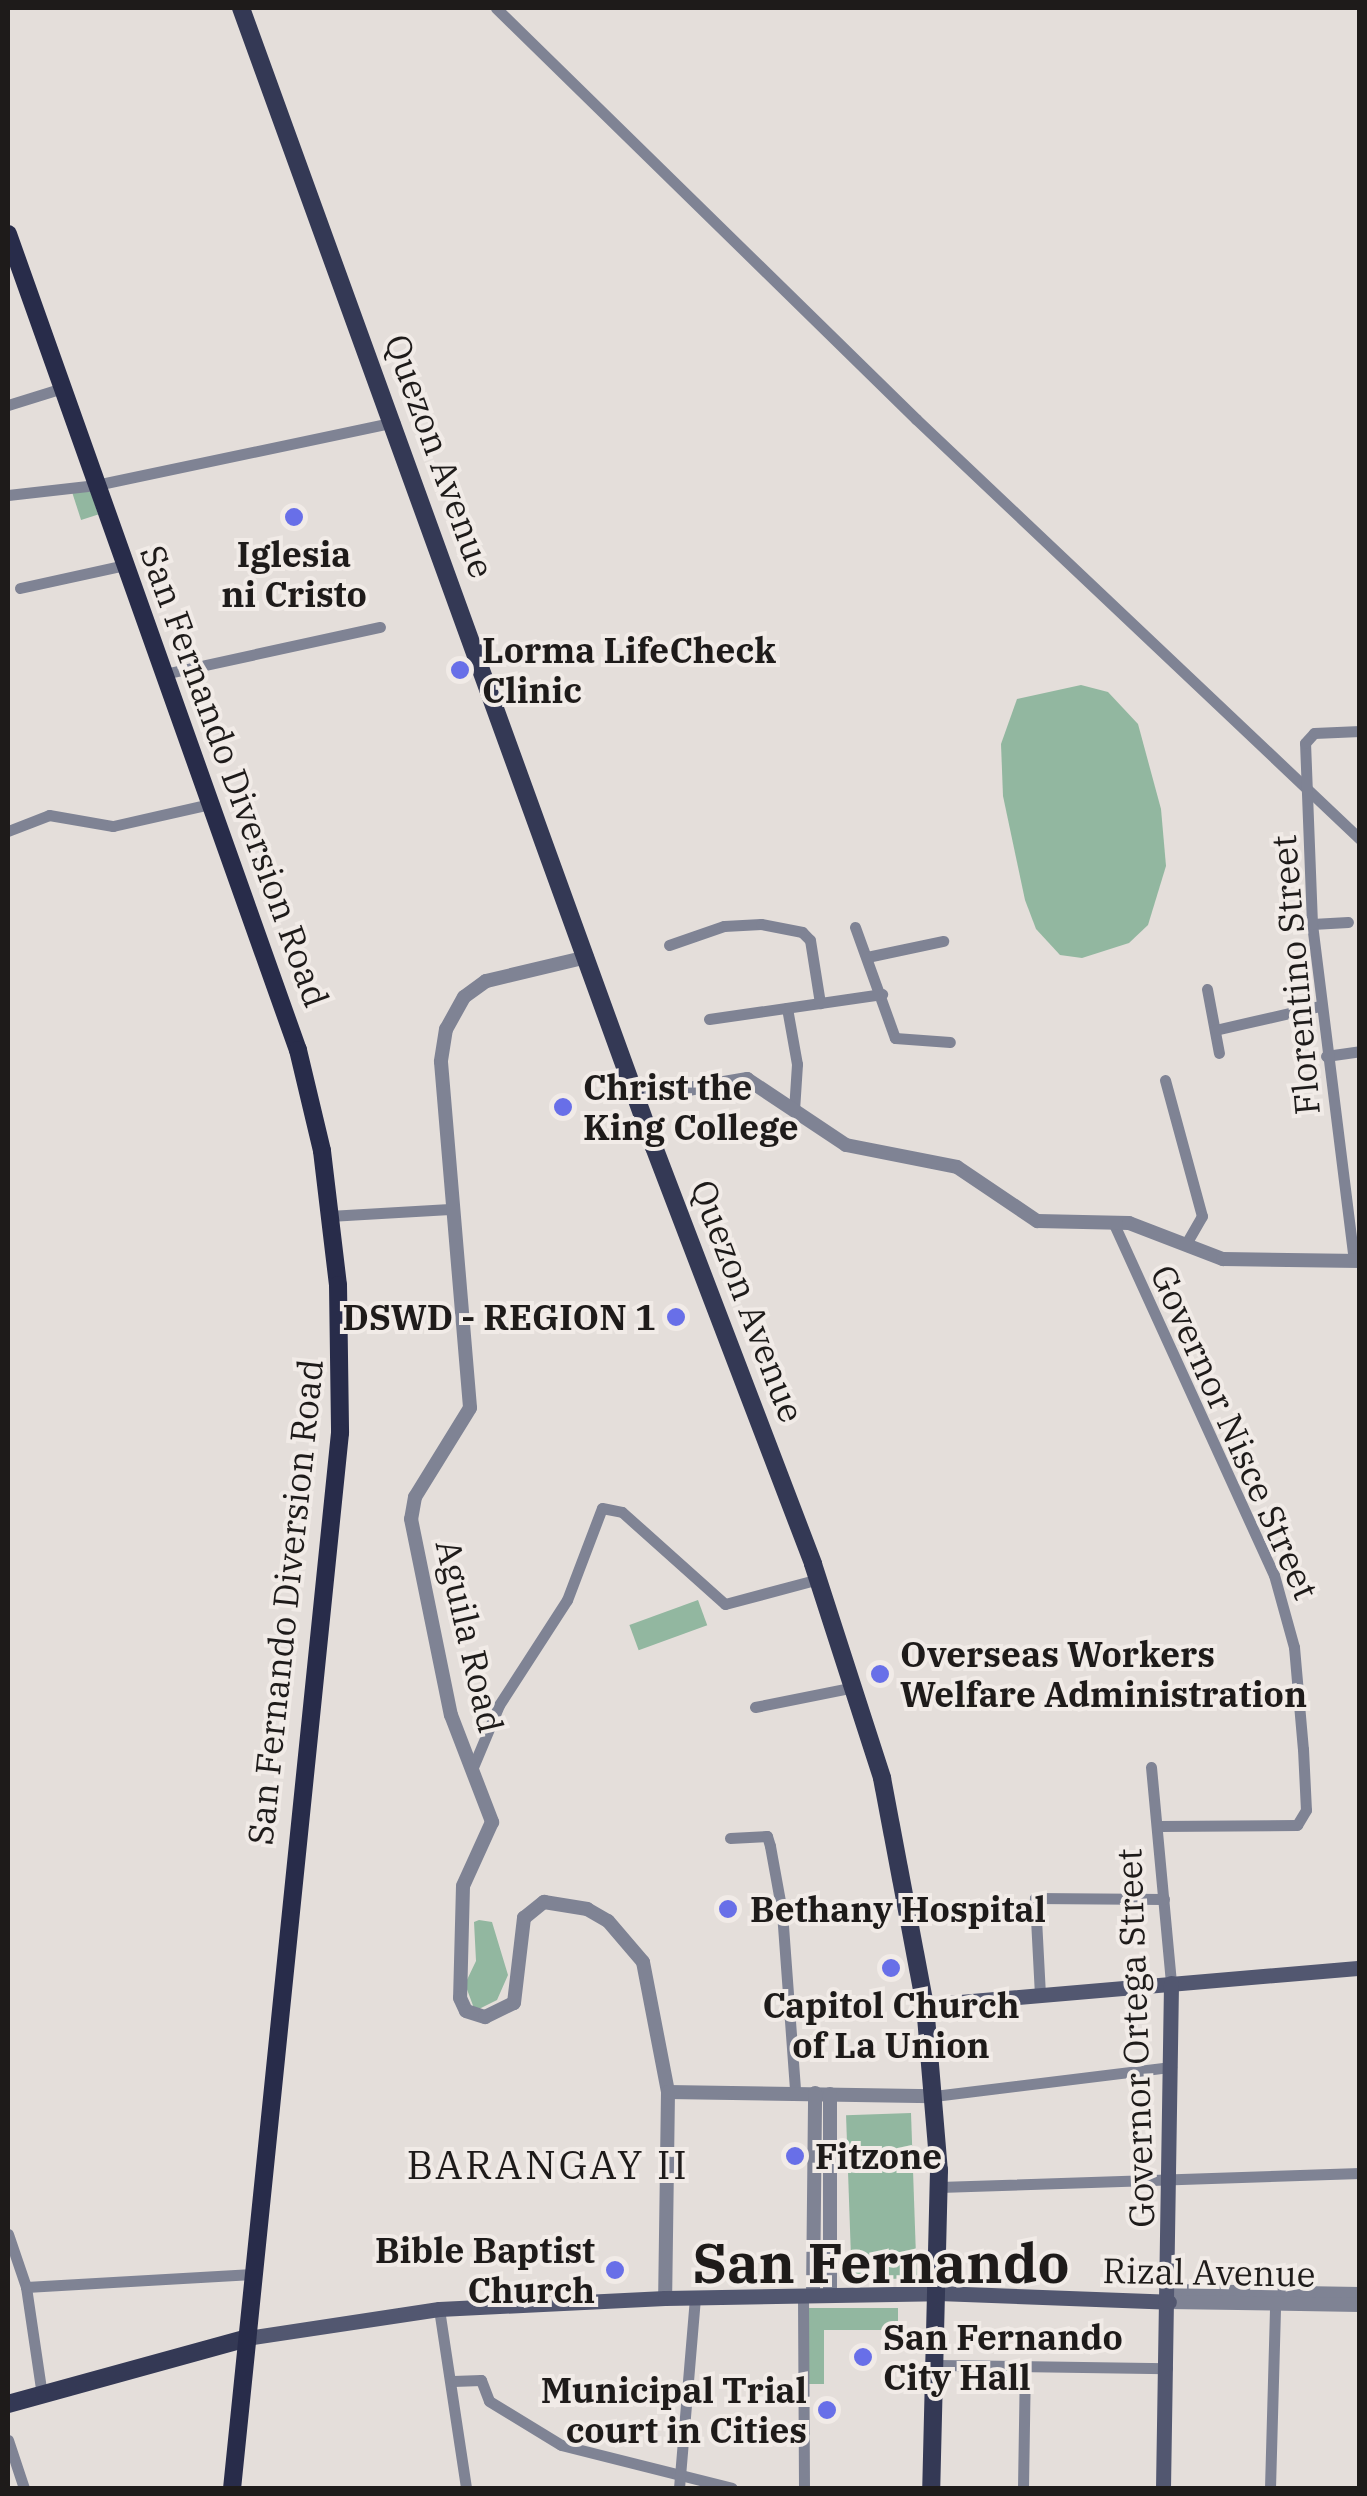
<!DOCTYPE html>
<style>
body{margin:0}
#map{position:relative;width:1367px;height:2496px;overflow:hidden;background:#e4deda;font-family:"IBM Plex Serif",serif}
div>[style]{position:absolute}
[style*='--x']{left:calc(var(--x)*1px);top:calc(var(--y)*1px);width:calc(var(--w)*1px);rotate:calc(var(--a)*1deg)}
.green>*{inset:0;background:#92b7a0;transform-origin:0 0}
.minor>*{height:11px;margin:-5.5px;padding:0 5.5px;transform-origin:5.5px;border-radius:5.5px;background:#7f8394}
.tertiary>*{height:14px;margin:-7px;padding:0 7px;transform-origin:7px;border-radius:7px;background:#7f8394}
.secondary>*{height:15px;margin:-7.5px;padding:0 7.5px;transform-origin:7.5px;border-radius:7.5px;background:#525770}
.primary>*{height:18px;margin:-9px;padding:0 9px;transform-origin:9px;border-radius:9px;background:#343955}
.trunk>*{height:18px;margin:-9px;padding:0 9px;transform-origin:9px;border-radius:9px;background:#282c4a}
.dots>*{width:28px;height:28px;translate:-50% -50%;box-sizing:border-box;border:5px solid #f1ebe7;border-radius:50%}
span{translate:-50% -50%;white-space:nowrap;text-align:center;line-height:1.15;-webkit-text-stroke:8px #f1ebe7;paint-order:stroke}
.street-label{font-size:35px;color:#1e1b1a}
.poi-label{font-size:35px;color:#1e1b1a;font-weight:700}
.left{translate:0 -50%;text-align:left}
.right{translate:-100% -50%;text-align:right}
.quarter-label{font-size:40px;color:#1e1b1a;letter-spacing:2.5px}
.town-label{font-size:55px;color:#1e1b1a;font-weight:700}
.frame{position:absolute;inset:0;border:10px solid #1e1b1a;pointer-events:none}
</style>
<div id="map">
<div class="green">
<div style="left:88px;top:483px;width:33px;height:18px;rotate:72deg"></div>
<div style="clip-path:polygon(1081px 685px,1108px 692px,1138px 724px,1161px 809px,1166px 866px,1148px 925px,1129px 943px,1082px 958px,1060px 955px,1036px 929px,1025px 900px,1003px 796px,1001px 744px,1017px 699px)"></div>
<div style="left:698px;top:1600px;width:27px;height:73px;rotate:70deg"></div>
<div style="clip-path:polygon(479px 1920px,492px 1922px,508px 1975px,497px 2000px,475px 2011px,465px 1984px,476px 1961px,474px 1922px)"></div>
<div style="left:911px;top:2113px;width:165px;height:65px;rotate:88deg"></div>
<div style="clip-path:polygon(808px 2308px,898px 2308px,898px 2330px,824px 2330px,824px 2384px,808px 2384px)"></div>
</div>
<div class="minor">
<div style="--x:496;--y:8;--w:588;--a:44.38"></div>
<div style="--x:916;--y:419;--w:611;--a:43.41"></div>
<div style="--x:8;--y:405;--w:58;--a:-17.2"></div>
<div style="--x:8;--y:495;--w:89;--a:-6.5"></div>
<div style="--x:96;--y:485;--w:305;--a:-11.9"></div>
<div style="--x:20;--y:588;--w:107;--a:-12.4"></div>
<div style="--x:164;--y:674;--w:221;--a:-12.3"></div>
<div style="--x:8;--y:831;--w:44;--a:-21.3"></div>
<div style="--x:49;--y:815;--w:65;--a:9.8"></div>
<div style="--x:113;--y:826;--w:99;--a:-12.8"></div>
<div style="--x:1312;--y:924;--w:36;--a:-3"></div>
<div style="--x:855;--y:927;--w:118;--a:70.2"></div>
<div style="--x:895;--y:1038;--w:55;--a:4.2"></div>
<div style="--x:669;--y:945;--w:58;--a:-19.1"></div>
<div style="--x:724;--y:926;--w:37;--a:-3"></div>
<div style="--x:761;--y:924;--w:42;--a:11"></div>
<div style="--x:802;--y:932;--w:11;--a:45"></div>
<div style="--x:810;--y:940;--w:64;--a:81"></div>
<div style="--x:867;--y:957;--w:78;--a:-11.9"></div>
<div style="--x:1207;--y:989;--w:65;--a:79.4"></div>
<div style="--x:787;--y:1008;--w:57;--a:79.9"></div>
<div style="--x:797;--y:1064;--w:46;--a:93.7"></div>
<div style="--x:709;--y:1019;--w:175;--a:-8.2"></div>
<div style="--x:1215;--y:1030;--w:108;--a:-12.9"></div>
<div style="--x:1326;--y:1056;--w:34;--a:-8"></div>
<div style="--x:1165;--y:1080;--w:141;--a:74.8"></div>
<div style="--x:1202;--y:1216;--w:32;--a:120"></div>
<div style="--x:329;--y:1216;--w:121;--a:-3.3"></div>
<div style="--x:1113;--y:1222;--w:388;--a:65.5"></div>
<div style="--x:1274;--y:1575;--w:75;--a:74.5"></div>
<div style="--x:1294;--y:1647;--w:102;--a:85"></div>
<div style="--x:1303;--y:1749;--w:61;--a:87.2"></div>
<div style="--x:1306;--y:1810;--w:17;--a:121"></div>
<div style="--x:1297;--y:1825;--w:138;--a:179.6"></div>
<div style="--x:1354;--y:1261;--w:340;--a:-97.1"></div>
<div style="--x:1312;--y:924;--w:181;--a:-92.2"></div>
<div style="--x:1305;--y:743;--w:13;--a:-48"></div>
<div style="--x:1314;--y:733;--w:46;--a:-2.5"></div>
<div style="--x:755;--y:1707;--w:101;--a:-11.4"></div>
<div style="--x:473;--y:1767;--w:67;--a:-67.2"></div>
<div style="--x:499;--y:1705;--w:125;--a:-57.1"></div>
<div style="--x:567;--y:1600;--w:98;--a:-69.2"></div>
<div style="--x:602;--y:1508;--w:20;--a:11"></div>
<div style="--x:622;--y:1512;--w:138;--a:41.8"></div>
<div style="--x:725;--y:1604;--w:97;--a:-14.9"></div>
<div style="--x:1151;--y:1767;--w:217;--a:84.7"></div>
<div style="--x:730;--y:1838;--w:37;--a:-3"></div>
<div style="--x:767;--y:1836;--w:10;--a:73"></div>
<div style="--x:770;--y:1846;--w:67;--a:79.7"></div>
<div style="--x:782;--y:1912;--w:179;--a:85.8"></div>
<div style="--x:1040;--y:1995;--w:97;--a:-93"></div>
<div style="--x:1035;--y:1898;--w:129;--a:0.4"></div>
<div style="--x:934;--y:2096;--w:239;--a:-7"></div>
<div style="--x:939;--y:2187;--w:421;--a:-1.9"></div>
<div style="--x:8;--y:2234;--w:56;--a:71.2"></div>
<div style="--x:26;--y:2287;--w:110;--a:81.6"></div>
<div style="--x:26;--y:2287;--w:227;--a:-3.3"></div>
<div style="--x:803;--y:2296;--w:192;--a:89.7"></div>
<div style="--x:439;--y:2309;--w:181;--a:81.4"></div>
<div style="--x:938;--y:2365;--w:229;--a:0.8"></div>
<div style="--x:453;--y:2381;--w:28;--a:-2"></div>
<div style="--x:481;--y:2380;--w:22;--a:69"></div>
<div style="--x:489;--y:2401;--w:84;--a:31.4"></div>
<div style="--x:561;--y:2445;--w:176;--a:14.1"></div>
<div style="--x:8;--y:2440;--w:51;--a:71.6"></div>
<div style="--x:679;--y:2488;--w:191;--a:-85.2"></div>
<div style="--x:1023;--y:2488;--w:123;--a:-89.1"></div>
<div style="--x:1270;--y:2488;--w:184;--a:-88.4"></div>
</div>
<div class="tertiary">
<div style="--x:587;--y:957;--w:104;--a:166.6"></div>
<div style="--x:486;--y:981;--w:27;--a:144"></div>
<div style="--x:464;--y:997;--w:37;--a:119"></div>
<div style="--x:446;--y:1029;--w:33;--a:99"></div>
<div style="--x:441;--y:1062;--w:347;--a:85.2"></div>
<div style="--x:470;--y:1408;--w:105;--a:121.7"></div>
<div style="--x:415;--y:1497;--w:22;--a:100"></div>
<div style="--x:411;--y:1519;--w:200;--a:78.5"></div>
<div style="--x:451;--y:1715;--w:115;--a:69"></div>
<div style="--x:492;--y:1822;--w:70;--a:114.4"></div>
<div style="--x:463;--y:1886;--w:112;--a:91.5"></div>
<div style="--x:460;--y:1998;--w:14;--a:65"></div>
<div style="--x:466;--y:2011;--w:20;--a:18"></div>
<div style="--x:485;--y:2017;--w:32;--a:-26"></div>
<div style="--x:514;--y:2003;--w:86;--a:-83.3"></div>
<div style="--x:524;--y:1918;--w:26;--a:-39"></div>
<div style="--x:544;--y:1902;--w:44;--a:9.2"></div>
<div style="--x:587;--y:1909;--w:24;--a:30"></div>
<div style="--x:608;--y:1921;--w:54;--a:49.5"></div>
<div style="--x:643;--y:1962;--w:132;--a:79.1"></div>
<div style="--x:668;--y:2092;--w:206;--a:90.8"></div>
<div style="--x:636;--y:1098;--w:113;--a:-9.7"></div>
<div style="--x:747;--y:1079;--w:119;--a:33.7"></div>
<div style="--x:846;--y:1145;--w:113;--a:11.2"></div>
<div style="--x:957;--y:1167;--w:97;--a:34"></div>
<div style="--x:1037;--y:1221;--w:92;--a:1.2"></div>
<div style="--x:1129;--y:1223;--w:101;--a:21"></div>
<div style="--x:1223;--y:1259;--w:137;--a:0.8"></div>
<div style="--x:668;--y:2092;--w:266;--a:0.9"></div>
<div style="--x:1170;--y:2291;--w:190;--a:0.9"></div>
<div style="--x:813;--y:2295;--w:202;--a:-89.4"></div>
<div style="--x:830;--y:2295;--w:201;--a:-90"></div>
<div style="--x:1169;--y:2302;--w:191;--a:0.9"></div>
</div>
<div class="secondary">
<div style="--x:925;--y:2005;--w:437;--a:-4.9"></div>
<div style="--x:247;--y:2338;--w:194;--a:-8.6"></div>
<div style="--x:439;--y:2309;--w:226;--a:-2.8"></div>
<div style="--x:665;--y:2298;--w:273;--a:-1"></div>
<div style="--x:938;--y:2293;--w:231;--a:2.2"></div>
<div style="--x:1163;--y:2488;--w:505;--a:-89.09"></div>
</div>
<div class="primary">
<div style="--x:241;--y:8;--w:1212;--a:70.07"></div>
<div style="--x:654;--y:1147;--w:446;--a:69.1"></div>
<div style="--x:813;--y:1564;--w:225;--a:72.1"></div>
<div style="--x:882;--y:1778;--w:231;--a:79.3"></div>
<div style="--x:925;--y:2005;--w:166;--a:85.2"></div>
<div style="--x:939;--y:2170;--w:318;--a:91.4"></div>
<div style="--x:8;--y:2404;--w:248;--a:-15.4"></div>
</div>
<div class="trunk">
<div style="--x:8;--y:234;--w:866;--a:70.44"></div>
<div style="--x:298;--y:1050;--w:104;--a:76.6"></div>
<div style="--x:322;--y:1151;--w:135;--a:83.2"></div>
<div style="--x:338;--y:1285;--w:148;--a:89.2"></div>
<div style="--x:340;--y:1433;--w:1061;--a:95.84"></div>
</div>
<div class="dots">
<div style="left:294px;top:517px;background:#686fe8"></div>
<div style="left:460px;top:670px;background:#686fe8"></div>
<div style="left:563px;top:1107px;background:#686fe8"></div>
<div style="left:676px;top:1317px;background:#686fe8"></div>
<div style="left:880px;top:1674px;background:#686fe8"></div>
<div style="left:728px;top:1909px;background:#686fe8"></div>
<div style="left:891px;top:1968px;background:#686fe8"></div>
<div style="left:795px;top:2156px;background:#686fe8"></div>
<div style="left:615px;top:2270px;background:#686fe8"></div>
<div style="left:863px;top:2357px;background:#686fe8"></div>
<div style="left:827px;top:2410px;background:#686fe8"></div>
</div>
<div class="street-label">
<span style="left:440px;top:456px;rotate:70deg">Quezon Avenue</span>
<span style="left:235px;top:776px;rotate:70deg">San Fernando Diversion Road</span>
<span style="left:1295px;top:975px;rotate:-95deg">Florentino Street</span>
<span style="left:748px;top:1301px;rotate:69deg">Quezon Avenue</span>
<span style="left:1235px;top:1432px;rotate:66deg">Governor Nisce Street</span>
<span style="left:285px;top:1602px;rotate:-84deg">San Fernando Diversion Road</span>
<span style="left:470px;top:1636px;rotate:77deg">Aguila Road</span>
<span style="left:1135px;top:2038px;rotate:-92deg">Governor Ortega Street</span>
<span style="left:1209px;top:2272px;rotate:1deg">Rizal Avenue</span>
</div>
<div class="poi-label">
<span style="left:294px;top:574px">Iglesia<br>ni Cristo</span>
<span class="left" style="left:482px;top:670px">Lorma LifeCheck<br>Clinic</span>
<span class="left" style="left:583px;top:1107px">Christ the<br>King College</span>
<span class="right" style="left:656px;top:1317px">DSWD - REGION 1</span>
<span class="left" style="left:900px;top:1674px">Overseas Workers<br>Welfare Administration</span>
<span class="left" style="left:750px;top:1909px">Bethany Hospital</span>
<span style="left:891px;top:2025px">Capitol Church<br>of La Union</span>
<span class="left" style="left:815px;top:2156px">Fitzone</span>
<span class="right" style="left:595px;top:2270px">Bible Baptist<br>Church</span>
<span class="left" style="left:883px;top:2357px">San Fernando<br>City Hall</span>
<span class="right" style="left:807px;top:2410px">Municipal Trial<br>court in Cities</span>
</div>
<div class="quarter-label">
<span style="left:548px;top:2164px">BARANGAY II</span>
</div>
<div class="town-label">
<span style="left:881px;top:2263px">San Fernando</span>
</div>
<div class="frame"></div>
</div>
